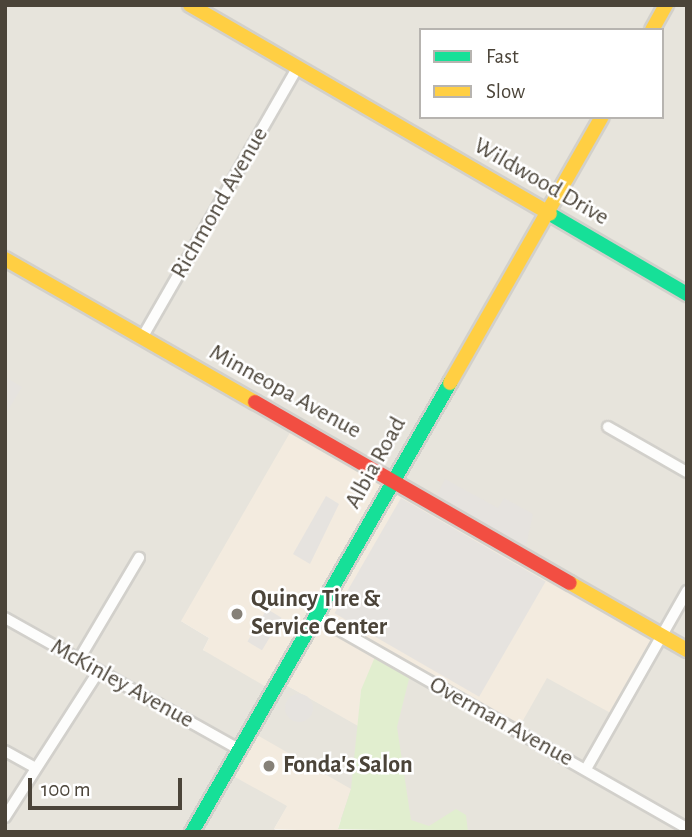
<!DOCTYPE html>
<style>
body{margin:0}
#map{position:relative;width:692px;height:837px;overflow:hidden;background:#f4f2ee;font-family:"Alegreya Sans",sans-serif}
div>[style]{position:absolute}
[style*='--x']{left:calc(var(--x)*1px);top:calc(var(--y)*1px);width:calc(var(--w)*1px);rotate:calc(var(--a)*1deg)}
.residential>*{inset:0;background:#e7e4dc}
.commercial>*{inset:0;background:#f3ebdf}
.green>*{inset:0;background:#e1eecf}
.parking>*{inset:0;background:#e6e3df;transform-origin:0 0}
.round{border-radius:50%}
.roads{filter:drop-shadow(2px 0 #d2d0cb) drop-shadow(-2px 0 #d2d0cb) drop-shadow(0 2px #d2d0cb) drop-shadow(0 -2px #d2d0cb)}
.street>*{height:10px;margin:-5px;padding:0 5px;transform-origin:5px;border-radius:5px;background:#fdfdfc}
.fast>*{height:14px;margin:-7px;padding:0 7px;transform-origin:7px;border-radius:7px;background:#16e098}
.slow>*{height:14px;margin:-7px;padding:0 7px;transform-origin:7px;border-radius:7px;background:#ffcf43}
.jam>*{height:14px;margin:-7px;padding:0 7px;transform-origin:7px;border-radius:7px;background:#f24e42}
.dots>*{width:19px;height:19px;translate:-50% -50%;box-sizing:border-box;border:4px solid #fff;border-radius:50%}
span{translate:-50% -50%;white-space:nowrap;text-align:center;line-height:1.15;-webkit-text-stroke:5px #fff;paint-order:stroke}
.street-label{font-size:24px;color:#4b4439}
.poi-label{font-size:24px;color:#4b4439;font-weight:700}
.left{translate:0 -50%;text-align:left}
.frame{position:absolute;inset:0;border:7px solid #4b4439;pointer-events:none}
.legend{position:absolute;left:419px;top:28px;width:245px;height:91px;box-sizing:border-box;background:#fff;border:2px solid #b7b4b0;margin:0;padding:9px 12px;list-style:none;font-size:21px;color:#4b4439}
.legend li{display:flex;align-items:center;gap:14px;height:35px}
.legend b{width:35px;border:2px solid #b7b4b0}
.scale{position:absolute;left:28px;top:778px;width:154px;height:32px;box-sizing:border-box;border:4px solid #4b4439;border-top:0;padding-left:9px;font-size:21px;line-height:24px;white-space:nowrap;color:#4b4439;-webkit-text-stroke:5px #fff;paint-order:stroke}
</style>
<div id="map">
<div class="residential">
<div style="clip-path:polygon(evenodd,5px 5px,687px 5px,687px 832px,393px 832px,287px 807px,274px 829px,278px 832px,5px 832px,5px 5px,421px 30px,662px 30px,662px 117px,421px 117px,421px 30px,5px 5px,181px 621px,660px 635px,547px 678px,377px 652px,358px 725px,279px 681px,203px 650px,209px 638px,181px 621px)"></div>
</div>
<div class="commercial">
<div style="clip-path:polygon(295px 424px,661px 635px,616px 716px,547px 678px,517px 731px,417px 672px,361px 690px,358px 726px,279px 681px,273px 691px,203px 650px,209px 638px,181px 621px)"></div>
<div style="clip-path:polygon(250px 731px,351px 789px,338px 828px,343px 832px,274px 829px,287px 806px,226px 772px)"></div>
</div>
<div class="green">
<div style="clip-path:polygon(377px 652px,411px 671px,397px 727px,411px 820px,429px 826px,456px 809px,466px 815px,468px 832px,338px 829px,351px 789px,361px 690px)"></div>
</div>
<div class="parking">
<div style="clip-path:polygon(5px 377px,22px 387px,5px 415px)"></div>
<div style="clip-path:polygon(445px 479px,498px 508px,504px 498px,533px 514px,524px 555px,433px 503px)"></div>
<div style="clip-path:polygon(326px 496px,339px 504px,310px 564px,293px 554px)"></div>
<div style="left:401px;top:498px;width:167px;height:133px;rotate:30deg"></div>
<div style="left:267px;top:609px;width:17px;height:38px;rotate:31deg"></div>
<div class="round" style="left:285px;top:694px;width:28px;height:28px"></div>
</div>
<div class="roads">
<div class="street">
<div style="--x:142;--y:338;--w:313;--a:-60.1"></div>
<div style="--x:608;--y:427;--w:91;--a:29.7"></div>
<div style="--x:315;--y:616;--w:428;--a:29.7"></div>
<div style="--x:5;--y:618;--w:270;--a:29.3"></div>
<div style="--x:78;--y:661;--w:120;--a:-59.4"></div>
<div style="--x:5;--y:751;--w:33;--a:29"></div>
<div style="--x:586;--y:769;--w:205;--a:-60.4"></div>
<div style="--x:5;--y:817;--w:172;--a:-57.3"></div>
</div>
<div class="fast">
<div style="--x:550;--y:214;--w:159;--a:30.3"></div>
<div style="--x:192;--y:832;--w:518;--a:-60.12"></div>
</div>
<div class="slow">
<div style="--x:190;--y:5;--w:416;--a:30.1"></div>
<div style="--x:652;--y:30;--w:29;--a:-61"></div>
<div style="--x:5;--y:259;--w:288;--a:29.8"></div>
<div style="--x:450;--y:383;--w:306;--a:-60.3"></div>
<div style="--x:570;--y:583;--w:135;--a:29.8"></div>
</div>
<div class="jam">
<div style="--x:255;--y:402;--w:363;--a:29.9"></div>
</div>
</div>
<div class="dots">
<div style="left:237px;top:614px;background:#868178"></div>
<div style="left:269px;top:766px;background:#868178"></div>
</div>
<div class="street-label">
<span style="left:541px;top:182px;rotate:30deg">Wildwood Drive</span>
<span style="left:220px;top:203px;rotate:-60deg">Richmond Avenue</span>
<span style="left:285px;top:392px;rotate:29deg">Minneopa Avenue</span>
<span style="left:376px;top:463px;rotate:-61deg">Albia Road</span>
<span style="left:122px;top:684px;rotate:29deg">McKinley Avenue</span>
<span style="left:501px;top:722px;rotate:29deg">Overman Avenue</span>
</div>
<div class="poi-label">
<span class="left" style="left:251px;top:614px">Quincy Tire &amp;<br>Service Center</span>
<span class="left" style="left:283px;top:766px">Fonda's Salon</span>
</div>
<div class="frame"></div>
<ul class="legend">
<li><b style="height:9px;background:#16e098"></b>Fast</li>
<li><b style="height:9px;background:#ffcf43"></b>Slow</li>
</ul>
<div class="scale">100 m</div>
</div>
